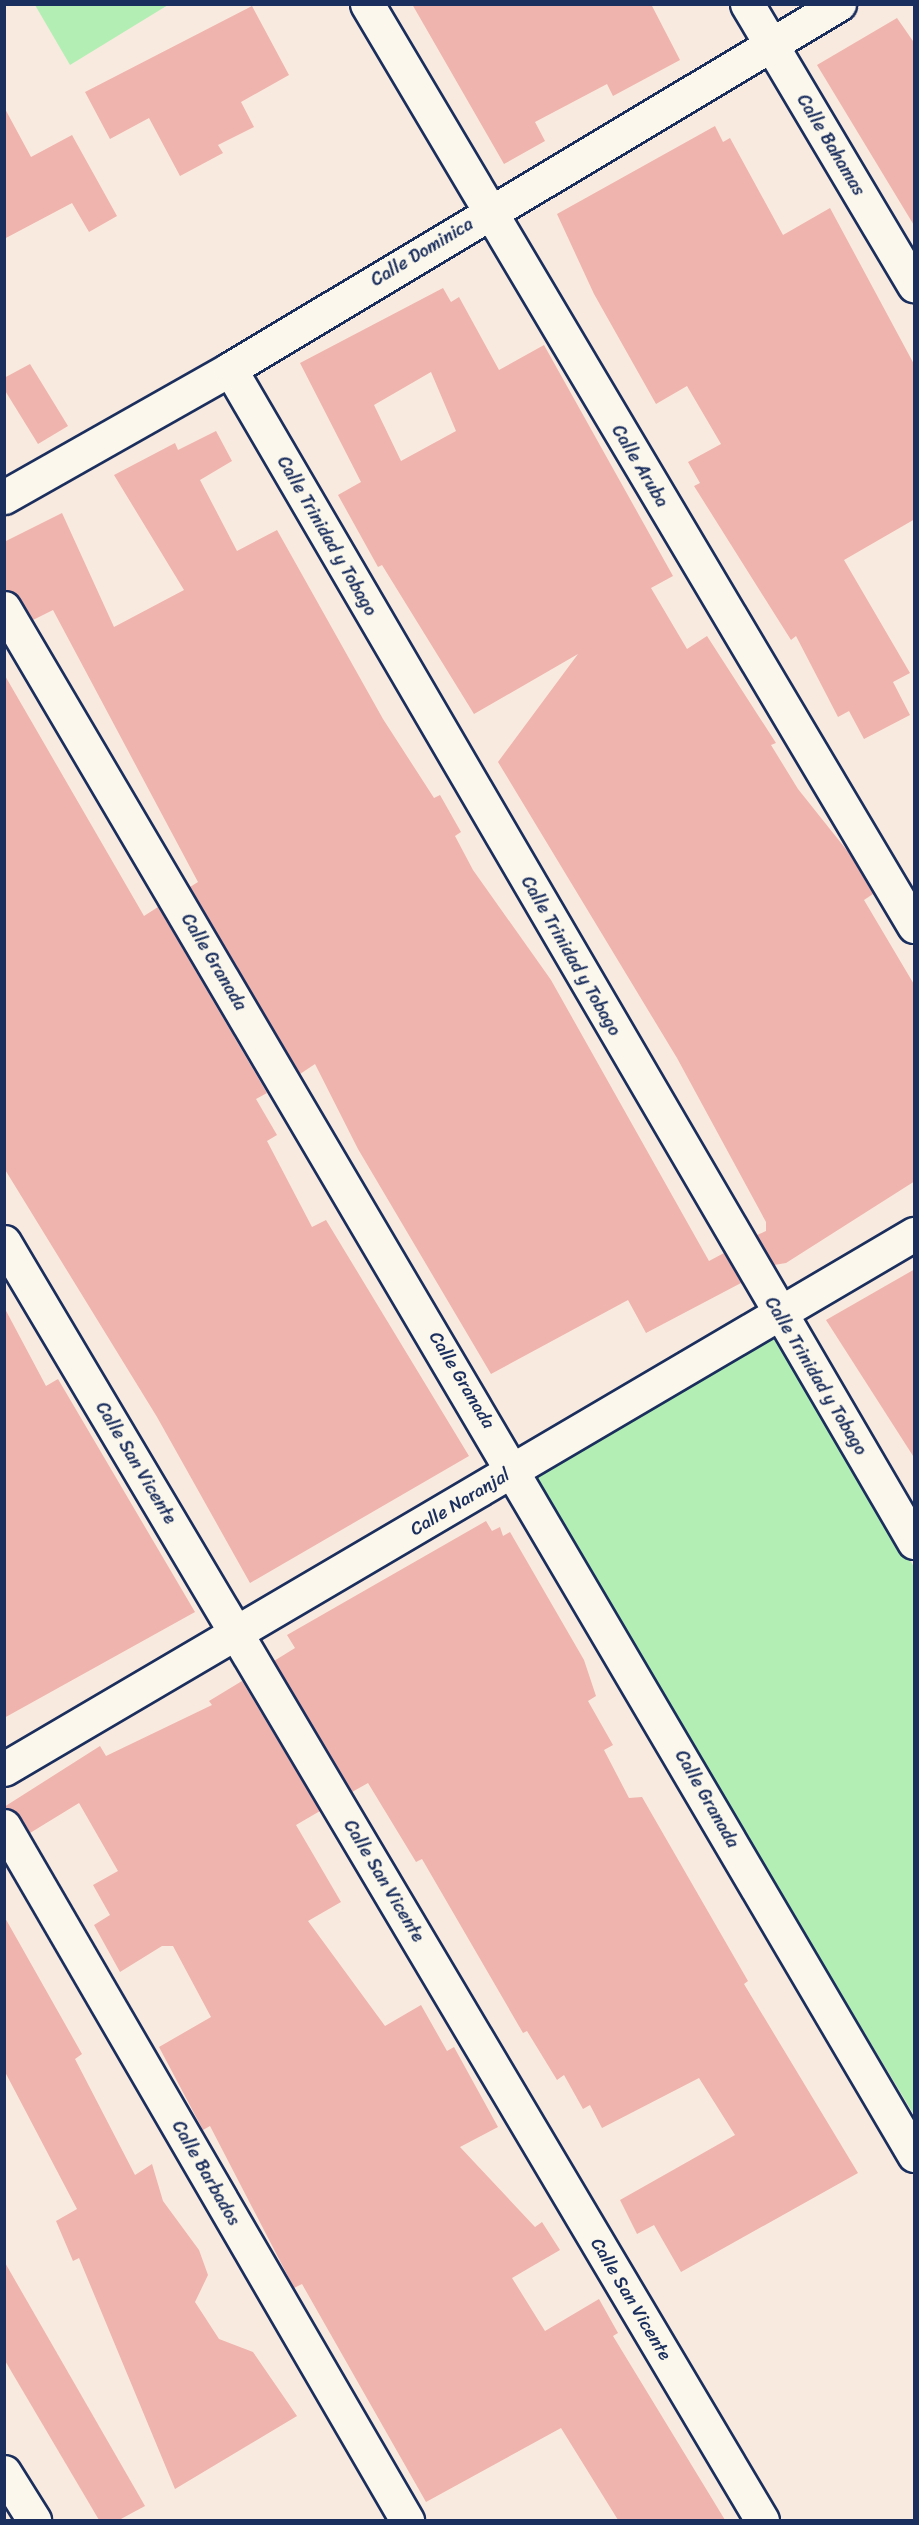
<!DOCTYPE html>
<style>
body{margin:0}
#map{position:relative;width:919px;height:2525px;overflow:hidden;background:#f9eadf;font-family:Sriracha,sans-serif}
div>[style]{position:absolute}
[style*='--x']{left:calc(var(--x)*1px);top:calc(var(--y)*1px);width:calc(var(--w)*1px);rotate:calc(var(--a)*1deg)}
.green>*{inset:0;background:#b3efb4}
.building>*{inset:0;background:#efb4ad}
.roads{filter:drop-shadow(2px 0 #1b2f5e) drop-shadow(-2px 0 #1b2f5e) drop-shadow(0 2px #1b2f5e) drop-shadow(0 -2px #1b2f5e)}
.minor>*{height:33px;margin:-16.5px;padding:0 16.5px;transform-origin:16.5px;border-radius:16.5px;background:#fbf7ec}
span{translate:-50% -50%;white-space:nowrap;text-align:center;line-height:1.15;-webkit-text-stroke:4.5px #fbf7ec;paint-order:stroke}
.street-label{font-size:18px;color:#1b2f5e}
.frame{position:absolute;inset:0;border:6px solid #1b2f5e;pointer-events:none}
</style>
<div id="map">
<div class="green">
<div style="clip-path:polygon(35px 5px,168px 5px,70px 65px)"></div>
<div style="clip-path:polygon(774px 1332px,914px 1567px,914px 2115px,529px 1475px)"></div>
</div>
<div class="building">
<div style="clip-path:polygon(412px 4px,651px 4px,680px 60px,613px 96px,607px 84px,535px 122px,545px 141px,504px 164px)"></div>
<div style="clip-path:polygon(252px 6px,289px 75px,241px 102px,254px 127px,218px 145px,223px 153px,180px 176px,149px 118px,110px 139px,85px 92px)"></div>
<div style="clip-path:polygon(897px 18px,915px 44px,915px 227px,817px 65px)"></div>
<div style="clip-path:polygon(4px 107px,31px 157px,72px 135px,117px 216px,89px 232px,72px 203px,4px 239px)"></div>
<div style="clip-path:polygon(715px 126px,723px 142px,730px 138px,783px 235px,830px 208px,915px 366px,915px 519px,844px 560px,910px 673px,893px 682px,910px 715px,864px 739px,849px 711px,838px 717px,796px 636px,791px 640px,694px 486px,700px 483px,688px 462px,721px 444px,687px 386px,656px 404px,594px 294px,557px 214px)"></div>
<div style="clip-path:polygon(evenodd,443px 288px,451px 302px,459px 297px,499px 370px,544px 345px,673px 576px,651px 588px,687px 649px,707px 636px,776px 743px,771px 745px,798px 789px,849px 853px,873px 894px,864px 900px,915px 986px,915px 1181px,786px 1263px,774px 1265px,757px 1235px,766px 1231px,766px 1222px,677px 1058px,498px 762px,578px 654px,474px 714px,382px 565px,378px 567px,338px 495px,361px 482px,300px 363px,443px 288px,431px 372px,456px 431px,401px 461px,374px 405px,431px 372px)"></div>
<div style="clip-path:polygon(30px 364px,68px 426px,38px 444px,4px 389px,4px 378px)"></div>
<div style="clip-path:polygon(216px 431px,232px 461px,200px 480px,237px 551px,277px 530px,383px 719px,434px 798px,440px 795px,461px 832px,455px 836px,473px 870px,551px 980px,709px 1261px,724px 1253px,741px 1283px,646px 1333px,628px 1300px,491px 1374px,358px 1149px,315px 1064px,300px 1074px,190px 887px,198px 882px,53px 610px,33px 620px,20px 598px,4px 589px,4px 542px,62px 513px,114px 627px,184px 590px,114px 475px,175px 443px,178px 450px)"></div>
<div style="clip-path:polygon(4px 674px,144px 916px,158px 907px,267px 1093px,256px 1099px,277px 1135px,267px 1141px,312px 1227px,326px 1220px,469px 1456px,250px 1583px,157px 1417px,4px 1168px)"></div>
<div style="clip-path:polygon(915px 1269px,915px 1459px,826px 1320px)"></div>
<div style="clip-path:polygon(4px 1307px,46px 1386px,58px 1379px,195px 1612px,4px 1718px)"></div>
<div style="clip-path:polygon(486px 1521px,492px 1531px,500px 1527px,503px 1536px,510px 1532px,584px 1660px,596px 1696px,588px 1701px,613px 1745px,604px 1750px,629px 1798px,642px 1797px,748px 1981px,744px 1984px,858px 2173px,681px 2272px,654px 2225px,637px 2234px,620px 2200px,735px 2135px,699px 2078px,602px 2128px,590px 2105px,583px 2109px,564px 2075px,557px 2080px,527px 2031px,523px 2033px,422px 1859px,416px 1862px,368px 1783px,352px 1792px,274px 1661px,295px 1648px,287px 1635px)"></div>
<div style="clip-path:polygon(242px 1681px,320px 1811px,296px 1825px,341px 1902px,308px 1921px,385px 2026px,421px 2005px,447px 2051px,454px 2047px,498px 2127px,460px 2147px,535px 2227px,542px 2222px,560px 2250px,512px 2278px,545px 2331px,599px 2299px,618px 2333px,613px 2336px,725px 2520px,618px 2520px,561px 2428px,426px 2502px,302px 2284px,294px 2288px,210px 2126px,203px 2130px,159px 2047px,211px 2017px,173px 1946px,162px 1946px,120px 1972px,94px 1925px,110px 1915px,93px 1885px,118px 1871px,79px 1803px,30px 1833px,20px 1816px,4px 1807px,100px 1746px,106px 1756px,212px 1705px,209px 1701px)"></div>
<div style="clip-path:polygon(4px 1916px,82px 2054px,75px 2059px,135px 2175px,152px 2164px,163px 2201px,199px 2250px,208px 2275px,195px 2302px,219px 2339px,253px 2352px,297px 2416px,175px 2489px,79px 2258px,73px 2261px,56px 2221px,77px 2209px,4px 2070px)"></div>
<div style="clip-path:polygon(4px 2261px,145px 2506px,119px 2520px,99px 2520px,4px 2359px)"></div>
</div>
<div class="roads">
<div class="minor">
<div style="--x:367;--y:4;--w:1072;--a:59.32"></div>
<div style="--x:747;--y:4;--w:327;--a:59.3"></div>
<div style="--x:230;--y:369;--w:1358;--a:59.75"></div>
<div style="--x:4;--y:497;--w:260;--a:-29.5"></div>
<div style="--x:230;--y:369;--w:710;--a:-30.94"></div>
<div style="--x:4;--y:608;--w:1795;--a:59.53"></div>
<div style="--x:4;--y:1242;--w:1486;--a:59.33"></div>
<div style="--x:4;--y:1769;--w:1056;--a:-30.45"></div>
<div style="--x:4;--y:1826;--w:803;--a:59.86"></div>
<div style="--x:4;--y:2472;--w:57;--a:58"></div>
</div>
</div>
<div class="street-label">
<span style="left:831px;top:145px;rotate:59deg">Calle Bahamas</span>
<span style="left:422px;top:252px;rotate:-31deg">Calle Dominica</span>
<span style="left:640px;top:466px;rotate:59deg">Calle Aruba</span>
<span style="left:327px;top:536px;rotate:60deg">Calle Trinidad y Tobago</span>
<span style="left:571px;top:956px;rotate:60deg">Calle Trinidad y Tobago</span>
<span style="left:214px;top:962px;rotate:59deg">Calle Granada</span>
<span style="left:816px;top:1376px;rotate:59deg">Calle Trinidad y Tobago</span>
<span style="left:462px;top:1380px;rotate:59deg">Calle Granada</span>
<span style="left:136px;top:1463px;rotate:59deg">Calle San Vicente</span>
<span style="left:460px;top:1502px;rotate:-31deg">Calle Naranjal</span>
<span style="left:707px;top:1799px;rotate:60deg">Calle Granada</span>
<span style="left:384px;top:1881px;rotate:59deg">Calle San Vicente</span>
<span style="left:206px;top:2173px;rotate:60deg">Calle Barbados</span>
<span style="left:631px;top:2299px;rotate:59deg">Calle San Vicente</span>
</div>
<div class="frame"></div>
</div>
